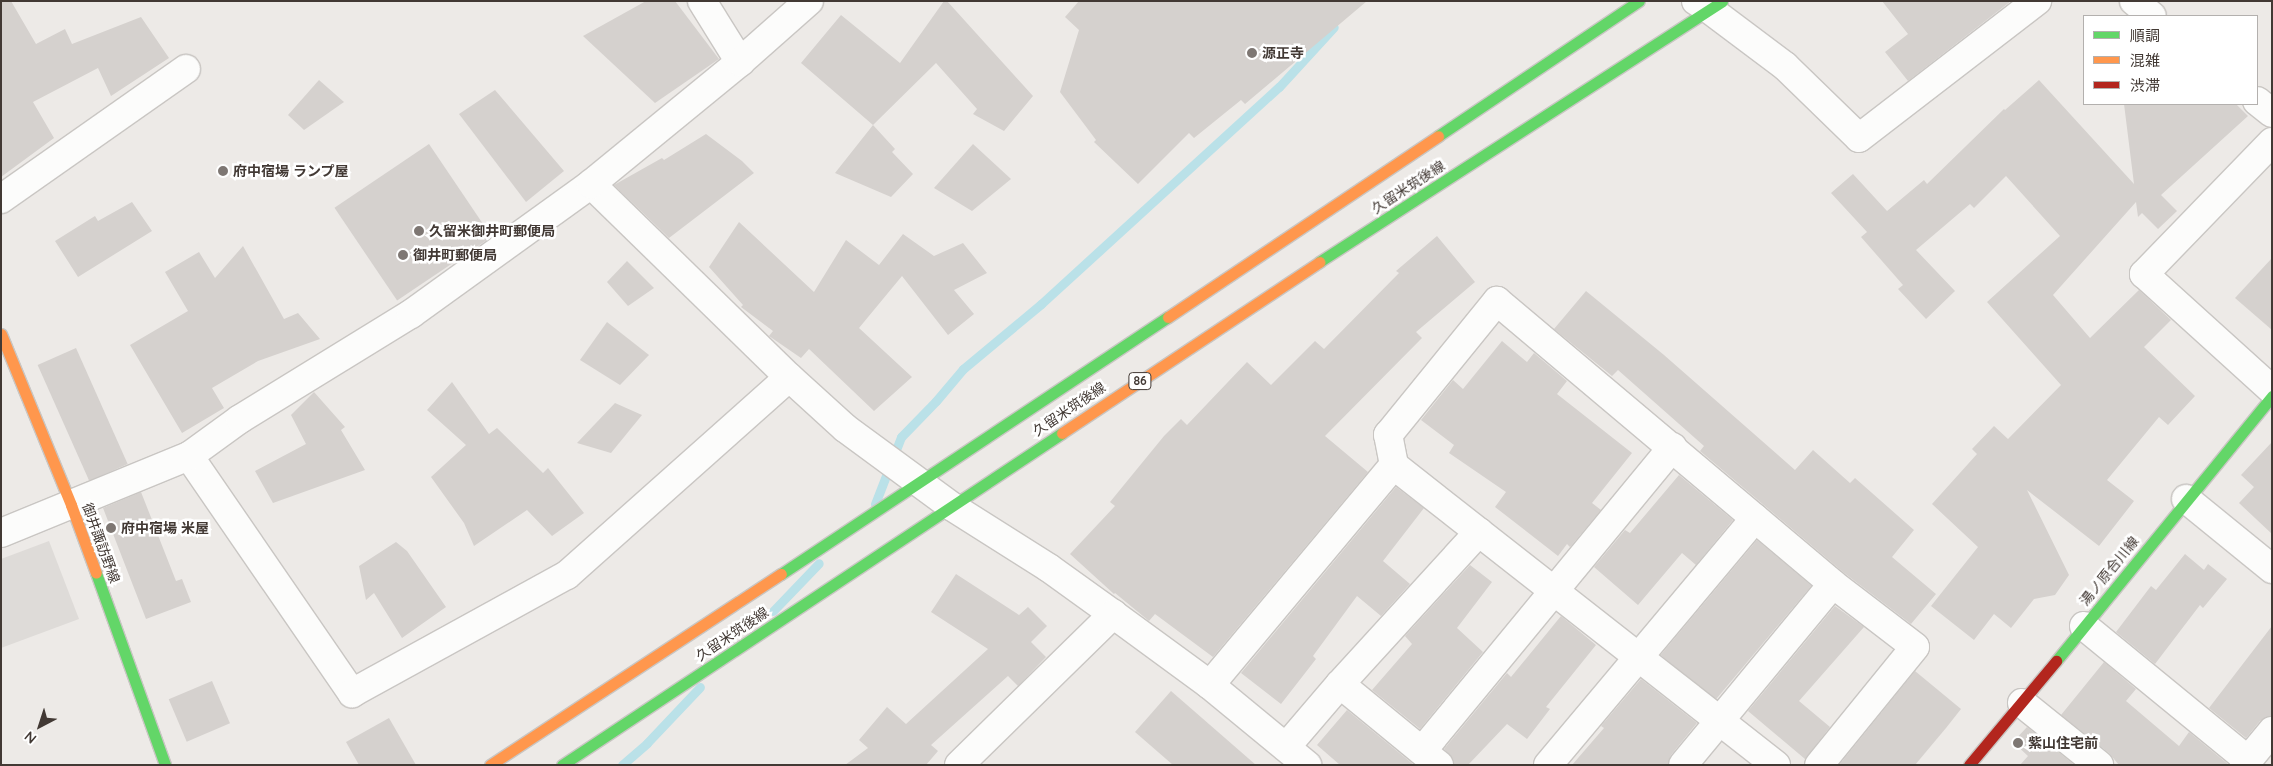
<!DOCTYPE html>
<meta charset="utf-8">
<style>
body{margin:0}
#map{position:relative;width:2273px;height:766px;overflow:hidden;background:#edeae7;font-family:Quicksand,"Noto Sans JP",sans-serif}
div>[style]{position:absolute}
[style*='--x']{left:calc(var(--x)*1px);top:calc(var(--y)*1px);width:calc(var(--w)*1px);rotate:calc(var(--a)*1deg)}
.parking>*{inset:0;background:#dedbd8}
.stream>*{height:9px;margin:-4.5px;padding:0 4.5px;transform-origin:4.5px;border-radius:4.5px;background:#bae1e8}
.building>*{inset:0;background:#d5d1ce;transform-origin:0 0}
.roads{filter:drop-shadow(1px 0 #c9c6c3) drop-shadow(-1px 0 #c9c6c3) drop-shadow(0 1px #c9c6c3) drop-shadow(0 -1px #c9c6c3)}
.street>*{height:28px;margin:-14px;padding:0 14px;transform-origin:14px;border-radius:14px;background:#fcfcfb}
.fast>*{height:11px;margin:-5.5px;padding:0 5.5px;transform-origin:5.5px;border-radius:5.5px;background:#63d668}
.slow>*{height:11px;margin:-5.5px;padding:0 5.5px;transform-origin:5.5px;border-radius:5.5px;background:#ff974d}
.jam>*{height:11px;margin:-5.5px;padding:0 5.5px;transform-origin:5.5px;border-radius:5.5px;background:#b3261e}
.dots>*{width:14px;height:14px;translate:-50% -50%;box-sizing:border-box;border:2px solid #fff;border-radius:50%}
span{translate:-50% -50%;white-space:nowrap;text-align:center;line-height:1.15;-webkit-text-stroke:5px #fff;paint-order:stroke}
.shield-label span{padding:1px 4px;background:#fff;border:1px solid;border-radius:4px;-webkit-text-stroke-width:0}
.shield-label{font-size:12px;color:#423934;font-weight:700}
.poi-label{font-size:14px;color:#423934;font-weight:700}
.left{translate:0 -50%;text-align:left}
.street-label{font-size:14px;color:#423934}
.frame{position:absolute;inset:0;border:2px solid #423934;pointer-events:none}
.legend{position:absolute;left:2083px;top:15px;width:175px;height:90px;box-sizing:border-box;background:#fff;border:1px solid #b3b0ae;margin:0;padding:6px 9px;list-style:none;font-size:15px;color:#423934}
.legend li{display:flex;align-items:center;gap:10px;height:25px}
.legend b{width:25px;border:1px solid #b3b0ae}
.north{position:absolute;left:15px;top:701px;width:50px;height:50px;-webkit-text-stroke:4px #fff;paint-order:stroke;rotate:220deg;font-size:14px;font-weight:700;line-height:20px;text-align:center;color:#423934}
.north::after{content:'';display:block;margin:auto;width:18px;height:22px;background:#423934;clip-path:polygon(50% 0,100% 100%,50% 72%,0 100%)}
</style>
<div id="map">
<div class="parking">
<div style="clip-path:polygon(49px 541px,79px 619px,1px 648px,1px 559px)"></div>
</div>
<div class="stream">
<div style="--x:875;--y:504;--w:72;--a:-68.8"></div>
<div style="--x:901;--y:437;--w:50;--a:-45.8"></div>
<div style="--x:936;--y:401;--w:42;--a:-49.8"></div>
<div style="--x:963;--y:369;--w:102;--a:-39.8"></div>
<div style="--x:1041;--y:304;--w:322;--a:-42.4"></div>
<div style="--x:1279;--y:87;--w:81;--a:-47.5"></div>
<div style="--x:773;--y:611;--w:66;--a:-46.2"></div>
<div style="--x:622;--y:765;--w:33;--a:-41"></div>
<div style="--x:647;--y:743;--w:77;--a:-46.6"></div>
</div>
<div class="building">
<div style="clip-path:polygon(1px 1px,11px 1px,36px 44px,65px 29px,72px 44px,141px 17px,169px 58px,111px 96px,98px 68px,33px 102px,54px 138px,1px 177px)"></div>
<div style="clip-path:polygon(646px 1px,675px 1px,719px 59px,655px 103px,583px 36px)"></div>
<div style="clip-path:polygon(944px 1px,947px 1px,1033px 96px,1004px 131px,973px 114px,977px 109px,936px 63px,873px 125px,801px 63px,841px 15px,900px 63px)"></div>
<div style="clip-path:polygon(1079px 1px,1367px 1px,1245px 104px,1241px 100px,1194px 138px,1189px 133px,1138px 184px,1094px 142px,1096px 140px,1060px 92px,1079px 30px,1065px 17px)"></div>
<div style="clip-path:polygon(1882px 1px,2011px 1px,1908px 81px,1885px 52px,1908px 34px)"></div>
<div style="clip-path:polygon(319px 80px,344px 102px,304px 130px,288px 115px)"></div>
<div style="clip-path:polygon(2039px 80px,2134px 184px,2124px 104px,2236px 104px,2248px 116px,2161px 195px,2177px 211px,2158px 229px,2142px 213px,2138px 217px,2136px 202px,2053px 295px,2090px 338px,2139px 290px,2171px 320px,2144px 347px,2195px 396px,2168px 425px,2159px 417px,2107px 480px,2134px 501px,2099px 546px,2027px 490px,2069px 575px,2055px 595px,2034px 599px,2011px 628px,1994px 614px,1974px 640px,1931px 606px,1978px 547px,1932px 504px,1977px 454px,1972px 449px,1994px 426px,2008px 439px,2061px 385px,1987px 302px,2060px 236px,2006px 176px,1974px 208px,1970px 204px,1916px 250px,1955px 291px,1926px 319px,1898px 289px,1903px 285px,1861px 237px,1867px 232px,1831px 193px,1853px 174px,1887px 211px,1924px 180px,1927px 184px,2004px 109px,2005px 110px)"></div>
<div style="clip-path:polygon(495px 90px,564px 171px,526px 202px,459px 114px)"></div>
<div style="clip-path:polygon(873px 125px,895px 149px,892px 152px,913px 174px,891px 197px,835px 173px)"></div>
<div style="clip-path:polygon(706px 134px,742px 161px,754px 173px,669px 238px,614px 185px,662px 158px,664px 160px)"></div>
<div style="left:429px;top:144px;width:112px;height:114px;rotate:56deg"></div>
<div style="clip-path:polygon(973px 144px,1011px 179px,972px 211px,934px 188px)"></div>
<div style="clip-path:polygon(132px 202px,152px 231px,78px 277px,55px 241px,95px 216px,98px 221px)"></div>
<div style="clip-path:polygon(739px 222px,814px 292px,846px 240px,879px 265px,903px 234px,934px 256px,963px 243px,987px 273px,954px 290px,974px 314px,948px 335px,902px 276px,859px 328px,912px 377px,874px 411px,809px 349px,801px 358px,769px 336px,773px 331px,741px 307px,743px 305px,709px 267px)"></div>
<div style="clip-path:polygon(1437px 236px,1475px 282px,1416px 332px,1422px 338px,1325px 436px,1368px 472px,1213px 657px,1155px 614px,1149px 621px,1115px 593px,1114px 594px,1070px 554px,1115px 506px,1110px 502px,1164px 436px,1181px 419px,1187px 425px,1247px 362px,1271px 385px,1315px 341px,1324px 349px,1399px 273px,1396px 271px)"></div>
<div style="clip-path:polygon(243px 246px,284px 319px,298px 313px,320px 339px,258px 361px,212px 388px,224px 408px,182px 433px,130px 345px,188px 311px,165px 272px,199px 252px,215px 278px)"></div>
<div style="clip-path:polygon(2272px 258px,2272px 330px,2235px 298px)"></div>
<div style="clip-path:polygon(627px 261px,654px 288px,628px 306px,607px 282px)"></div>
<div style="clip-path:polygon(1586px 291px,1664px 355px,1795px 470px,1813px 450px,1850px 483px,1855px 478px,1914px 530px,1892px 557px,1936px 594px,1911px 624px,1843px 572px,1700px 451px,1704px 446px,1618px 370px,1612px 376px,1554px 329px)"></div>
<div style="clip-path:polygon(607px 322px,649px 355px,620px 385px,580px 360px)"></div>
<div style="clip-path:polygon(1502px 341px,1527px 362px,1534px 353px,1567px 381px,1557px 394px,1632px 453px,1592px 503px,1601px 510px,1570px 547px,1567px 544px,1558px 556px,1495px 507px,1506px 492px,1449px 453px,1454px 445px,1421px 420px,1453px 380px,1463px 389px)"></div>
<div style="left:76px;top:348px;width:127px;height:42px;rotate:66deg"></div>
<div style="clip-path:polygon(452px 382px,489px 434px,497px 428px,543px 473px,548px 468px,584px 513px,552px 536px,527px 510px,474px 546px,464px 523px,431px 477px,466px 445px,427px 410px)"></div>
<div style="clip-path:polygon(314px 392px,345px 427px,341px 430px,365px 470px,273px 503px,255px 471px,306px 444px,291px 415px)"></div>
<div style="clip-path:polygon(615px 403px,642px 415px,611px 453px,577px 443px)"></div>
<div style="clip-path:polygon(2272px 442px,2272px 534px,2239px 503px,2254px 487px,2241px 475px)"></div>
<div style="clip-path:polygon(1679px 475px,1733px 520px,1696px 565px,1682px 553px,1638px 605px,1594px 567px,1625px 530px,1630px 533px)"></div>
<div style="clip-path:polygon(1396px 487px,1424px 508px,1383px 561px,1410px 584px,1381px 616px,1357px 596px,1313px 656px,1316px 659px,1281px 704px,1241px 673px)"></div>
<div style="clip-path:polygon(141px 492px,176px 581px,182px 579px,191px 602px,146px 619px,103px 508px)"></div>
<div style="left:1757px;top:540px;width:71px;height:150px;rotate:40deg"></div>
<div style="clip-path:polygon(396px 542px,407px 551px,446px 607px,402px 638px,374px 593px,366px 600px,359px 566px)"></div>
<div style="clip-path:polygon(2185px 554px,2204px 570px,2208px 564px,2227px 579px,2203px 608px,2200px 605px,2155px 664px,2116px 632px,2151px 586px,2156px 590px)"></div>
<div style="clip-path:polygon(1470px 565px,1492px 582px,1457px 628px,1483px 652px,1420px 729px,1372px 690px,1412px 644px,1405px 636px)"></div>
<div style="clip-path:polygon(956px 574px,1019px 615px,1028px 607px,1047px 626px,1031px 642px,1046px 657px,1018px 686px,1008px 676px,931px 745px,938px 751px,926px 765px,845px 765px,868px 748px,859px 740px,887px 707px,906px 724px,988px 649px,931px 612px)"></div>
<div style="clip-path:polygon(1835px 606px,1864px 627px,1799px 701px,1830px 727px,1805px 759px,1748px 711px)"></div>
<div style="clip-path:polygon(1561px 616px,1596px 645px,1546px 707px,1550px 709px,1527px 739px,1507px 724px,1468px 765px,1454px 765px,1453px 759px,1444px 749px,1507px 673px,1511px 677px)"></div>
<div style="clip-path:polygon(2272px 626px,2272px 716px,2260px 721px,2246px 738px,2209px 708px)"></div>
<div style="clip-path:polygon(2104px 662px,2136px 689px,2126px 701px,2179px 746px,2189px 732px,2229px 765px,2119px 765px,2109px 753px,2061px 715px)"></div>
<div style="clip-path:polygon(1915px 671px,1961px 709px,1946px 728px,1915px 765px,1839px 765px)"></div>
<div style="clip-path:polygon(1641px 679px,1697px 723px,1671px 755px,1668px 765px,1572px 765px,1604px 728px,1601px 726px)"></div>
<div style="left:212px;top:681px;width:46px;height:47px;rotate:67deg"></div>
<div style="clip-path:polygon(1171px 691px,1256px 765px,1173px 765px,1135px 732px)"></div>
<div style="clip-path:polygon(1347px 710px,1414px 765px,1340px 765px,1317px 745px)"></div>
<div style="clip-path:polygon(389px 718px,416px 765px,359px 765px,346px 742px)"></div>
<div style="clip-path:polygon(2027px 727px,2072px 763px,2074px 765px,2020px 765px,2028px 756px,2013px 742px)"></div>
</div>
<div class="roads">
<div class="street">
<div style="--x:702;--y:1;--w:72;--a:58.1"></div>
<div style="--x:1696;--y:1;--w:15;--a:32"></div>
<div style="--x:1709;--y:9;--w:95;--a:36.9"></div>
<div style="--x:1785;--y:66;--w:103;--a:44.2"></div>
<div style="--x:1859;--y:138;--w:225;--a:-37.6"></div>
<div style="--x:2134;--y:1;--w:23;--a:40"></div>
<div style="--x:2257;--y:101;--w:19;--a:39"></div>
<div style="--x:2272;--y:142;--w:184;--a:134.1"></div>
<div style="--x:2144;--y:274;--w:173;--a:42.2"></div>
<div style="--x:591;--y:184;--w:277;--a:44.3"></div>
<div style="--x:789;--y:377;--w:76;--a:42.3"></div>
<div style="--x:845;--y:428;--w:132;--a:36.3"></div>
<div style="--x:951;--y:506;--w:116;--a:32.3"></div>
<div style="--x:1049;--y:568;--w:79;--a:35.7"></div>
<div style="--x:1113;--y:614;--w:120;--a:36.2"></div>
<div style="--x:1210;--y:685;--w:126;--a:39.5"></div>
<div style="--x:1;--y:199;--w:226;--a:-35.1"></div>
<div style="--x:189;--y:456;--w:288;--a:55.5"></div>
<div style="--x:352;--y:693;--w:245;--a:-28.8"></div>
<div style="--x:567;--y:575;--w:297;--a:-41.7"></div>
<div style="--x:2186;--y:499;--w:111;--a:39.1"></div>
<div style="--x:1;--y:533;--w:203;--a:-22.3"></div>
<div style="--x:189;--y:456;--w:63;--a:-36"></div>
<div style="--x:240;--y:419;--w:201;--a:-31.6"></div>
<div style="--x:411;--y:314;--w:222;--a:-35.8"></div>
<div style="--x:591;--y:184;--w:193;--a:-39.3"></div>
<div style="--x:740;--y:62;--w:92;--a:-41.5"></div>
<div style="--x:2084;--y:626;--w:212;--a:39.3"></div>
<div style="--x:1340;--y:684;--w:206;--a:-47.6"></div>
<div style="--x:1210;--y:685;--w:287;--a:-50.1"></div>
<div style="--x:2022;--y:703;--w:99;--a:38.8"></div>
<div style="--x:1286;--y:747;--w:83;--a:-49.4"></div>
<div style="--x:1340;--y:684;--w:128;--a:39.3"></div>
<div style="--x:1422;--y:751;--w:394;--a:-50.5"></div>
<div style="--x:959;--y:765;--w:216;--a:-44.4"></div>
<div style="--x:1548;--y:765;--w:322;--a:-50"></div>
<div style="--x:1683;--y:765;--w:235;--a:-50.4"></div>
<div style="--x:1776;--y:765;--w:486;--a:-141.9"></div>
<div style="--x:1394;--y:465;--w:31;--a:-101"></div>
<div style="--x:1388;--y:435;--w:173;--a:-50.9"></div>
<div style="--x:1497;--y:301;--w:439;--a:40.1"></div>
<div style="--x:1833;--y:584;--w:103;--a:37.5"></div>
<div style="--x:1915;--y:647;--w:152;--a:129.1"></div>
<div style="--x:2244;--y:765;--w:44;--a:-50.5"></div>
</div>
<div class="fast">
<div style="--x:1438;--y:136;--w:242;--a:-33.9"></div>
<div style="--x:1319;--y:262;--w:480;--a:-32.9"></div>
<div style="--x:96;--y:573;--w:204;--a:70.2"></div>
<div style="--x:781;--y:574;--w:465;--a:-33.6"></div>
<div style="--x:2056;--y:661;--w:342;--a:-50.8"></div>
<div style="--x:562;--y:765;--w:600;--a:-33.58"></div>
</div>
<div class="slow">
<div style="--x:1168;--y:317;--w:325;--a:-33.8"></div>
<div style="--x:1;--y:334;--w:185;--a:67.7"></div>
<div style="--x:71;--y:505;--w:72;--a:69.8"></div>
<div style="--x:1062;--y:433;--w:309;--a:-33.6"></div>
<div style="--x:490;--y:765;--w:348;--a:-33.3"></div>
</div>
<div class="jam">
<div style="--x:1969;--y:765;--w:136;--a:-50.1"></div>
</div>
</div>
<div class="dots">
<div style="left:1252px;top:53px;background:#7e7773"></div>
<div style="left:223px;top:171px;background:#7e7773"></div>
<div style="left:419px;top:231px;background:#7e7773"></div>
<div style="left:403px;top:255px;background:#7e7773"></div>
<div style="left:111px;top:528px;background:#7e7773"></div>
<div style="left:2018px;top:743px;background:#7e7773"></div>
</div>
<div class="shield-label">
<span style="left:1140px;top:381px">86</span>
</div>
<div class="poi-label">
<span class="left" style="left:1262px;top:53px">源正寺</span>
<span class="left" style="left:233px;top:171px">府中宿場 ランプ屋</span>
<span class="left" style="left:429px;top:231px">久留米御井町郵便局</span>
<span class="left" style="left:413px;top:255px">御井町郵便局</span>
<span class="left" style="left:121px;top:528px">府中宿場 米屋</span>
<span class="left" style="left:2028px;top:743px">紫山住宅前</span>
</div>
<div class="street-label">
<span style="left:1408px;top:187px;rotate:-33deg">久留米筑後線</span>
<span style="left:1069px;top:409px;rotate:-34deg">久留米筑後線</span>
<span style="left:101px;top:543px;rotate:70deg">御井諏訪野線</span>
<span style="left:2109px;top:571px;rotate:-51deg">湯ノ原合川線</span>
<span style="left:732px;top:634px;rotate:-34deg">久留米筑後線</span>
</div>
<div class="frame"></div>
<ul class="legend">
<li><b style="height:6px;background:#63d668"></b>順調</li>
<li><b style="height:6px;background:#ff974d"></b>混雑</li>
<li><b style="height:6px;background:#b3261e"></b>渋滞</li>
</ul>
<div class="north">N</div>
</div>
